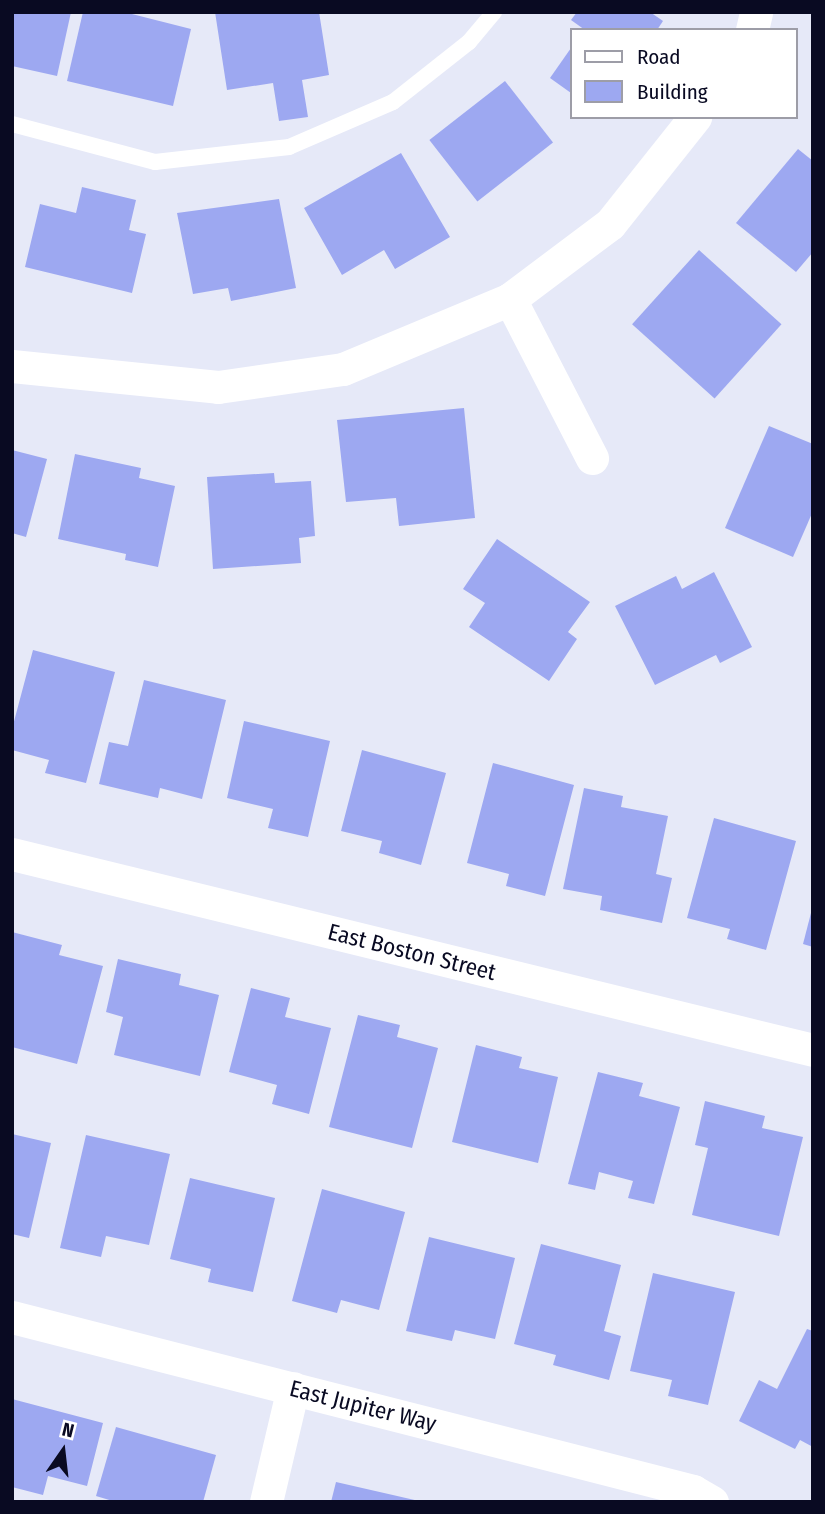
<!DOCTYPE html>
<style>
body{margin:0}
#map{position:relative;width:825px;height:1514px;overflow:hidden;background:#e6e9f8;font-family:"Fira Sans Condensed",sans-serif}
div>[style]{position:absolute}
[style*='--x']{left:calc(var(--x)*1px);top:calc(var(--y)*1px);width:calc(var(--w)*1px);rotate:calc(var(--a)*1deg)}
.building>*{inset:0;background:#9da8f1;transform-origin:0 0}
.lane>*{height:16px;margin:-8px;padding:0 8px;transform-origin:8px;border-radius:8px;background:#fff}
.street>*{height:33px;margin:-16.5px;padding:0 16.5px;transform-origin:16.5px;border-radius:16.5px;background:#fff}
span{translate:-50% -50%;white-space:nowrap;text-align:center;line-height:1.15;-webkit-text-stroke:6px #fff;paint-order:stroke}
.street-label{font-size:23px;color:#090a22}
.frame{position:absolute;inset:0;border:14px solid #090a22;pointer-events:none}
.legend{position:absolute;left:570px;top:28px;width:228px;height:91px;box-sizing:border-box;background:#fff;border:2px solid #9d9da7;margin:0;padding:9px 12px;list-style:none;font-size:21px;color:#090a22}
.legend li{display:flex;align-items:center;gap:14px;height:35px}
.legend b{width:35px;border:2px solid #9d9da7}
.north{position:absolute;left:28px;top:1416px;width:70px;height:70px;-webkit-text-stroke:5px #fff;paint-order:stroke;rotate:14deg;font-size:19px;font-weight:700;line-height:28px;text-align:center;color:#090a22}
.north::after{content:'';display:block;margin:auto;width:24px;height:32px;background:#090a22;clip-path:polygon(50% 0,100% 100%,50% 72%,0 100%)}
</style>
<div id="map">
<div class="building">
<div style="clip-path:polygon(12px 12px,71px 12px,57px 76px,12px 66px)"></div>
<div style="clip-path:polygon(83px 12px,124px 12px,191px 29px,173px 106px,67px 81px)"></div>
<div style="clip-path:polygon(215px 12px,319px 12px,329px 75px,302px 80px,308px 117px,279px 121px,273px 83px,227px 90px)"></div>
<div style="clip-path:polygon(577px 12px,650px 12px,663px 21px,657px 30px,585px 30px,571px 20px)"></div>
<div style="clip-path:polygon(571px 48px,571px 93px,550px 78px)"></div>
<div style="left:505px;top:81px;width:78px;height:96px;rotate:52deg"></div>
<div style="clip-path:polygon(798px 149px,813px 161px,813px 252px,796px 272px,736px 223px)"></div>
<div style="clip-path:polygon(401px 153px,450px 237px,395px 269px,384px 250px,342px 275px,304px 208px)"></div>
<div style="clip-path:polygon(82px 187px,136px 200px,129px 230px,146px 234px,132px 293px,25px 267px,40px 204px,76px 213px)"></div>
<div style="clip-path:polygon(279px 199px,296px 288px,231px 301px,228px 288px,193px 294px,177px 213px)"></div>
<div style="left:699px;top:250px;width:111px;height:100px;rotate:42deg"></div>
<div style="clip-path:polygon(464px 408px,475px 518px,399px 526px,396px 498px,346px 502px,337px 420px)"></div>
<div style="clip-path:polygon(769px 426px,813px 444px,813px 511px,793px 557px,725px 528px)"></div>
<div style="clip-path:polygon(12px 450px,47px 459px,26px 537px,12px 533px)"></div>
<div style="clip-path:polygon(75px 454px,141px 468px,139px 478px,175px 486px,158px 567px,125px 560px,126px 554px,58px 539px)"></div>
<div style="clip-path:polygon(274px 473px,275px 483px,311px 481px,315px 536px,299px 538px,301px 563px,213px 569px,207px 477px)"></div>
<div style="clip-path:polygon(497px 539px,590px 602px,568px 632px,577px 639px,549px 681px,469px 627px,485px 603px,463px 589px)"></div>
<div style="clip-path:polygon(714px 572px,752px 647px,720px 663px,716px 655px,655px 685px,615px 606px,676px 576px,682px 589px)"></div>
<div style="clip-path:polygon(33px 650px,115px 672px,86px 783px,45px 773px,49px 760px,12px 750px,12px 729px)"></div>
<div style="clip-path:polygon(144px 680px,226px 700px,202px 799px,160px 788px,158px 798px,99px 784px,109px 742px,128px 746px)"></div>
<div style="clip-path:polygon(244px 721px,330px 741px,308px 837px,268px 828px,273px 809px,227px 798px)"></div>
<div style="clip-path:polygon(362px 750px,446px 773px,421px 865px,379px 853px,382px 841px,341px 831px)"></div>
<div style="clip-path:polygon(493px 763px,574px 785px,545px 896px,506px 886px,509px 874px,467px 863px)"></div>
<div style="clip-path:polygon(584px 788px,623px 796px,621px 807px,668px 816px,656px 874px,672px 878px,662px 923px,600px 910px,602px 896px,563px 889px)"></div>
<div style="clip-path:polygon(714px 818px,796px 841px,766px 950px,727px 939px,730px 929px,687px 918px)"></div>
<div style="clip-path:polygon(812px 909px,813px 909px,813px 947px,803px 944px)"></div>
<div style="clip-path:polygon(12px 932px,62px 945px,59px 955px,103px 966px,77px 1064px,12px 1047px)"></div>
<div style="clip-path:polygon(118px 959px,181px 974px,179px 985px,219px 995px,200px 1076px,114px 1055px,123px 1017px,106px 1012px)"></div>
<div style="clip-path:polygon(251px 988px,290px 998px,285px 1017px,331px 1028px,309px 1114px,272px 1104px,277px 1085px,229px 1072px)"></div>
<div style="clip-path:polygon(358px 1015px,400px 1025px,397px 1037px,438px 1048px,412px 1148px,329px 1127px)"></div>
<div style="clip-path:polygon(476px 1045px,522px 1057px,519px 1068px,558px 1077px,538px 1163px,452px 1142px)"></div>
<div style="clip-path:polygon(598px 1072px,643px 1083px,639px 1096px,680px 1107px,654px 1204px,628px 1198px,633px 1181px,599px 1172px,595px 1190px,568px 1184px)"></div>
<div style="clip-path:polygon(705px 1101px,765px 1116px,762px 1128px,803px 1137px,779px 1236px,692px 1215px,708px 1148px,695px 1145px)"></div>
<div style="clip-path:polygon(12px 1134px,51px 1143px,29px 1238px,12px 1234px)"></div>
<div style="clip-path:polygon(86px 1135px,170px 1154px,149px 1245px,106px 1236px,101px 1257px,60px 1248px)"></div>
<div style="clip-path:polygon(190px 1178px,275px 1198px,253px 1292px,208px 1282px,211px 1269px,170px 1259px)"></div>
<div style="clip-path:polygon(322px 1189px,405px 1212px,379px 1310px,341px 1300px,337px 1313px,292px 1301px)"></div>
<div style="clip-path:polygon(429px 1237px,515px 1258px,495px 1339px,455px 1330px,452px 1341px,406px 1331px)"></div>
<div style="clip-path:polygon(541px 1244px,621px 1265px,604px 1331px,621px 1336px,609px 1380px,553px 1365px,556px 1355px,514px 1344px)"></div>
<div style="clip-path:polygon(653px 1273px,735px 1292px,708px 1405px,668px 1396px,672px 1380px,630px 1371px)"></div>
<div style="clip-path:polygon(807px 1329px,813px 1331px,813px 1447px,800px 1440px,795px 1449px,739px 1421px,759px 1380px,777px 1389px)"></div>
<div style="clip-path:polygon(12px 1399px,103px 1423px,87px 1486px,48px 1476px,43px 1495px,12px 1487px)"></div>
<div style="clip-path:polygon(116px 1427px,216px 1455px,203px 1502px,116px 1502px,96px 1496px)"></div>
<div style="clip-path:polygon(336px 1482px,419px 1501px,418px 1502px,331px 1502px)"></div>
</div>
<div class="lane">
<div style="--x:12;--y:124;--w:148;--a:14.9"></div>
<div style="--x:155;--y:162;--w:135;--a:-6.4"></div>
<div style="--x:289;--y:147;--w:113;--a:-23.4"></div>
<div style="--x:393;--y:102;--w:97;--a:-38.3"></div>
<div style="--x:469;--y:42;--w:39;--a:-50"></div>
</div>
<div class="street">
<div style="--x:752;--y:30;--w:18;--a:-77"></div>
<div style="--x:510;--y:299;--w:179;--a:62.7"></div>
<div style="--x:12;--y:366;--w:207;--a:5.8"></div>
<div style="--x:218;--y:387;--w:126;--a:-8.2"></div>
<div style="--x:343;--y:369;--w:181;--a:-22.7"></div>
<div style="--x:510;--y:299;--w:125;--a:-36.9"></div>
<div style="--x:610;--y:224;--w:137;--a:-51.5"></div>
<div style="--x:12;--y:854;--w:825;--a:13.75"></div>
<div style="--x:12;--y:1317;--w:703;--a:14.33"></div>
<div style="--x:693;--y:1491;--w:22;--a:30"></div>
<div style="--x:266;--y:1502;--w:117;--a:-76.7"></div>
</div>
<div class="street-label">
<span style="left:412px;top:952px;rotate:14deg">East Boston Street</span>
<span style="left:363px;top:1406px;rotate:14deg">East Jupiter Way</span>
</div>
<div class="frame"></div>
<ul class="legend">
<li><b style="height:9px;background:#fff"></b>Road</li>
<li><b style="height:19px;background:#9da8f1"></b>Building</li>
</ul>
<div class="north">N</div>
</div>
